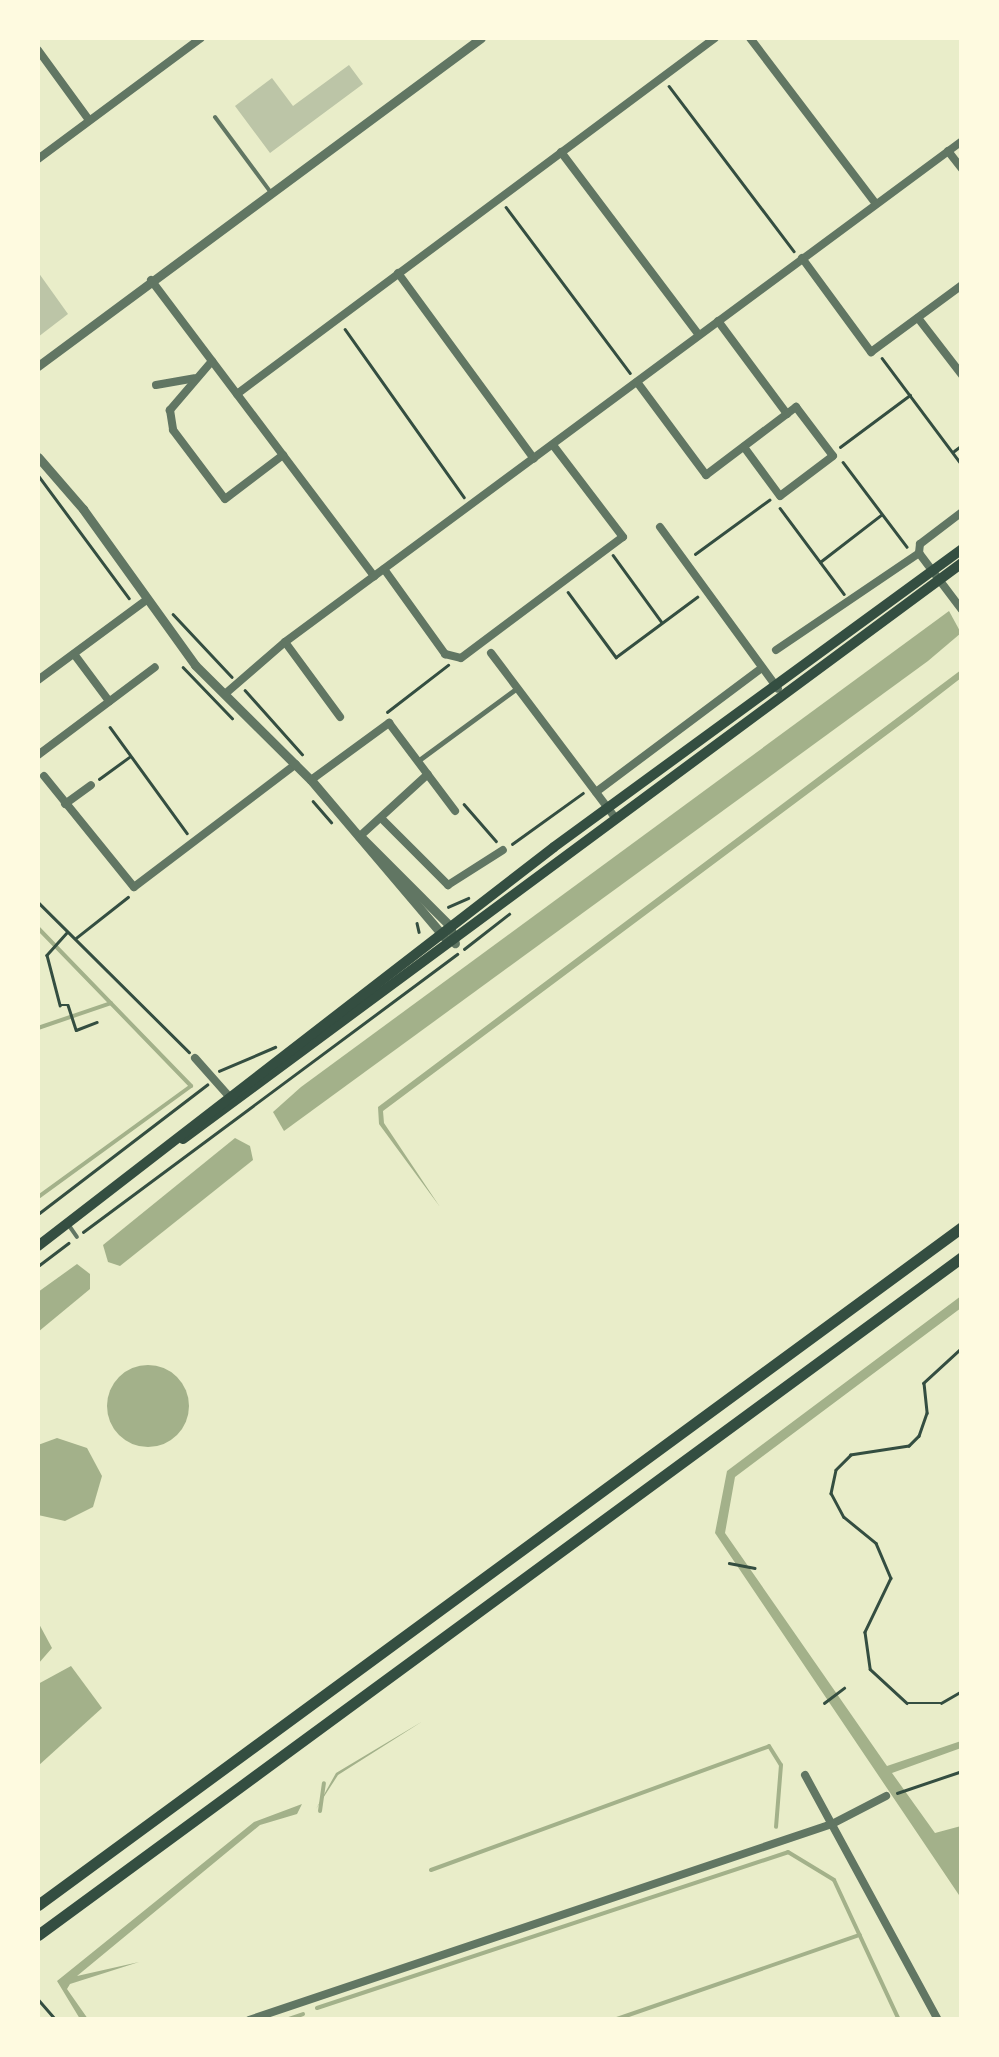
<!DOCTYPE html>
<style>
body{margin:0}
#map{position:relative;width:999px;height:2057px;overflow:hidden;background:#e9edc9;font-family:"Public Sans",sans-serif}
div>[style]{position:absolute}
[style*='--x']{left:calc(var(--x)*1px);top:calc(var(--y)*1px);width:calc(var(--w)*1px);rotate:calc(var(--a)*1deg)}
.water>*{inset:0;background:#a3b18a}
.round{border-radius:50%}
.stream>*{height:4px;margin:-2px;padding:0 2px;transform-origin:2px;border-radius:2px;background:#a3b18a}
.building>*{inset:0;background:#bcc5a7}
.path>*{height:2.5px;margin:-1.25px;padding:0 1.25px;transform-origin:1.25px;border-radius:1.25px;background:#344e41}
.service>*{height:4px;margin:-2px;padding:0 2px;transform-origin:2px;border-radius:2px;background:#617663}
.pedestrian>*{height:5px;margin:-2.5px;padding:0 2.5px;transform-origin:2.5px;border-radius:2.5px;background:#617663}
.minor>*{height:8px;margin:-4px;padding:0 4px;transform-origin:4px;border-radius:4px;background:#617663}
.tertiary>*{height:9px;margin:-4.5px;padding:0 4.5px;transform-origin:4.5px;border-radius:4.5px;background:#617663}
.secondary>*{height:10px;margin:-5px;padding:0 5px;transform-origin:5px;border-radius:5px;background:#344e41}
.trunk>*{height:11px;margin:-5.5px;padding:0 5.5px;transform-origin:5.5px;border-radius:5.5px;background:#344e41}
span{translate:-50% -50%;white-space:nowrap;text-align:center;line-height:1.15;-webkit-text-stroke:8px #fefae0;paint-order:stroke}
.frame{position:absolute;inset:0;border:40px solid #fefae0;pointer-events:none}
</style>
<div id="map">
<div class="water">
<div style="clip-path:polygon(949px 611px,961px 633px,928px 661px,284px 1131px,273px 1112px,301px 1087px)"></div>
<div style="clip-path:polygon(961px 670px,961px 678px,912px 716px,383px 1111px,384px 1123px,440px 1207px,379px 1124px,378px 1107px)"></div>
<div style="clip-path:polygon(235px 1138px,250px 1146px,253px 1160px,120px 1266px,108px 1262px,103px 1245px)"></div>
<div style="clip-path:polygon(77px 1264px,90px 1274px,90px 1289px,38px 1332px,38px 1292px)"></div>
<div style="clip-path:polygon(961px 1296px,961px 1308px,735px 1477px,725px 1533px,887px 1766px,961px 1741px,961px 1748px,892px 1773px,935px 1833px,961px 1826px,961px 1898px,715px 1533px,727px 1471px)"></div>
<div class="round" style="left:107px;top:1365px;width:82px;height:82px"></div>
<div style="clip-path:polygon(57px 1438px,87px 1448px,102px 1476px,93px 1507px,65px 1521px,38px 1515px,38px 1445px)"></div>
<div style="clip-path:polygon(38px 1622px,52px 1648px,38px 1664px)"></div>
<div style="clip-path:polygon(71px 1666px,102px 1708px,38px 1766px,38px 1684px)"></div>
<div style="clip-path:polygon(423px 1721px,338px 1775px,316px 1809px,336px 1773px)"></div>
<div style="clip-path:polygon(302px 1804px,297px 1814px,260px 1825px,77px 1976px,139px 1962px,70px 1984px,67px 1989px,88px 2019px,80px 2019px,57px 1981px,254px 1822px)"></div>
</div>
<div class="stream">
<div style="--x:38;--y:928;--w:220;--a:45.9"></div>
<div style="--x:191;--y:1086;--w:189;--a:144"></div>
<div style="--x:38;--y:1028;--w:77;--a:-18.9"></div>
<div style="--x:320;--y:1811;--w:28;--a:-82"></div>
<div style="--x:431;--y:1870;--w:360;--a:-20.1"></div>
<div style="--x:769;--y:1746;--w:22;--a:58"></div>
<div style="--x:781;--y:1765;--w:62;--a:94.6"></div>
<div style="--x:317;--y:2008;--w:496;--a:-18.3"></div>
<div style="--x:788;--y:1852;--w:54;--a:31.3"></div>
<div style="--x:834;--y:1880;--w:154;--a:65.1"></div>
<div style="--x:286;--y:2020;--w:18;--a:-19"></div>
<div style="--x:614;--y:2020;--w:260;--a:-19.1"></div>
</div>
<div class="building">
<div style="clip-path:polygon(349px 65px,363px 84px,270px 153px,235px 106px,272px 78px,293px 106px)"></div>
<div style="clip-path:polygon(38px 272px,68px 314px,38px 337px)"></div>
</div>
<div class="path">
<div style="--x:669;--y:86;--w:207;--a:52.9"></div>
<div style="--x:506;--y:207;--w:207;--a:53.2"></div>
<div style="--x:345;--y:329;--w:206;--a:54.7"></div>
<div style="--x:882;--y:358;--w:134;--a:53.2"></div>
<div style="--x:840;--y:447;--w:87;--a:-36.6"></div>
<div style="--x:954;--y:451;--w:10;--a:-37"></div>
<div style="--x:843;--y:462;--w:106;--a:53"></div>
<div style="--x:38;--y:475;--w:153;--a:53.5"></div>
<div style="--x:780;--y:508;--w:107;--a:53.3"></div>
<div style="--x:695;--y:554;--w:92;--a:-36.1"></div>
<div style="--x:613;--y:555;--w:82;--a:54"></div>
<div style="--x:820;--y:562;--w:77;--a:-37.6"></div>
<div style="--x:568;--y:592;--w:81;--a:53.6"></div>
<div style="--x:616;--y:657;--w:101;--a:-36.5"></div>
<div style="--x:173;--y:614;--w:86;--a:46.9"></div>
<div style="--x:183;--y:667;--w:71;--a:46.1"></div>
<div style="--x:245;--y:690;--w:86;--a:48.3"></div>
<div style="--x:387;--y:712;--w:77;--a:-37.6"></div>
<div style="--x:110;--y:727;--w:131;--a:54"></div>
<div style="--x:99;--y:779;--w:37;--a:-36"></div>
<div style="--x:313;--y:801;--w:28;--a:49"></div>
<div style="--x:464;--y:804;--w:49;--a:49.1"></div>
<div style="--x:512;--y:844;--w:87;--a:-35.7"></div>
<div style="--x:38;--y:902;--w:213;--a:44.8"></div>
<div style="--x:448;--y:907;--w:22;--a:-24"></div>
<div style="--x:417;--y:923;--w:9;--a:77"></div>
<div style="--x:67;--y:933;--w:30;--a:132"></div>
<div style="--x:47;--y:955;--w:52;--a:75.4"></div>
<div style="--x:60;--y:1005;--w:8;--a:0"></div>
<div style="--x:68;--y:1005;--w:26;--a:72"></div>
<div style="--x:76;--y:1030;--w:22;--a:-21"></div>
<div style="--x:76;--y:938;--w:66;--a:-38.3"></div>
<div style="--x:464;--y:949;--w:57;--a:-37.9"></div>
<div style="--x:219;--y:1071;--w:61;--a:-23.2"></div>
<div style="--x:38;--y:1214;--w:213;--a:-37.4"></div>
<div style="--x:83;--y:1232;--w:466;--a:-36.6"></div>
<div style="--x:38;--y:1266;--w:38;--a:-37"></div>
<div style="--x:962;--y:1348;--w:52;--a:137.4"></div>
<div style="--x:924;--y:1383;--w:30;--a:84"></div>
<div style="--x:927;--y:1413;--w:24;--a:109"></div>
<div style="--x:919;--y:1436;--w:14;--a:135"></div>
<div style="--x:909;--y:1446;--w:59;--a:171.2"></div>
<div style="--x:851;--y:1455;--w:21;--a:135"></div>
<div style="--x:836;--y:1470;--w:24;--a:102"></div>
<div style="--x:831;--y:1493;--w:27;--a:62"></div>
<div style="--x:844;--y:1517;--w:41;--a:39.1"></div>
<div style="--x:876;--y:1543;--w:38;--a:67"></div>
<div style="--x:891;--y:1578;--w:60;--a:115.7"></div>
<div style="--x:865;--y:1632;--w:37;--a:82"></div>
<div style="--x:870;--y:1669;--w:50;--a:42.6"></div>
<div style="--x:907;--y:1703;--w:34;--a:0"></div>
<div style="--x:941;--y:1703;--w:24;--a:-30"></div>
<div style="--x:729;--y:1563;--w:26;--a:11"></div>
<div style="--x:824;--y:1703;--w:25;--a:-37"></div>
<div style="--x:897;--y:1793;--w:69;--a:-18.7"></div>
<div style="--x:38;--y:1999;--w:28;--a:49"></div>
</div>
<div class="service">
<div style="--x:215;--y:117;--w:91;--a:53.5"></div>
<div style="--x:70;--y:1227;--w:12;--a:55"></div>
</div>
<div class="pedestrian">
<div style="--x:419;--y:760;--w:122;--a:-36.3"></div>
</div>
<div class="minor">
<div style="--x:750;--y:38;--w:208;--a:52.8"></div>
<div style="--x:38;--y:50;--w:87;--a:53.9"></div>
<div style="--x:948;--y:151;--w:23;--a:52"></div>
<div style="--x:561;--y:152;--w:229;--a:53"></div>
<div style="--x:38;--y:159;--w:203;--a:-36.6"></div>
<div style="--x:802;--y:258;--w:117;--a:53.7"></div>
<div style="--x:871;--y:352;--w:113;--a:-36.4"></div>
<div style="--x:398;--y:273;--w:230;--a:53.8"></div>
<div style="--x:151;--y:280;--w:371;--a:53"></div>
<div style="--x:918;--y:318;--w:72;--a:52.3"></div>
<div style="--x:718;--y:321;--w:116;--a:53.4"></div>
<div style="--x:212;--y:361;--w:65;--a:130.6"></div>
<div style="--x:170;--y:410;--w:20;--a:81"></div>
<div style="--x:173;--y:430;--w:86;--a:53"></div>
<div style="--x:225;--y:499;--w:73;--a:-37.2"></div>
<div style="--x:637;--y:382;--w:116;--a:53.4"></div>
<div style="--x:706;--y:475;--w:113;--a:-37.1"></div>
<div style="--x:796;--y:407;--w:61;--a:52.9"></div>
<div style="--x:833;--y:456;--w:66;--a:143"></div>
<div style="--x:780;--y:496;--w:61;--a:-126.3"></div>
<div style="--x:156;--y:385;--w:39;--a:-10"></div>
<div style="--x:237;--y:394;--w:596;--a:-36.68"></div>
<div style="--x:660;--y:527;--w:200;--a:53.9"></div>
<div style="--x:919;--y:553;--w:71;--a:53"></div>
<div style="--x:384;--y:569;--w:105;--a:54.3"></div>
<div style="--x:445;--y:654;--w:16;--a:14"></div>
<div style="--x:461;--y:658;--w:202;--a:-36.8"></div>
<div style="--x:623;--y:537;--w:116;--a:-127.3"></div>
<div style="--x:285;--y:642;--w:93;--a:53.7"></div>
<div style="--x:776;--y:650;--w:173;--a:-34.1"></div>
<div style="--x:919;--y:553;--w:9;--a:-84"></div>
<div style="--x:920;--y:544;--w:53;--a:-37.3"></div>
<div style="--x:491;--y:653;--w:204;--a:53"></div>
<div style="--x:74;--y:654;--w:59;--a:53.3"></div>
<div style="--x:38;--y:680;--w:133;--a:-36.4"></div>
<div style="--x:225;--y:694;--w:79;--a:-40.9"></div>
<div style="--x:285;--y:642;--w:842;--a:-36.5"></div>
<div style="--x:38;--y:755;--w:146;--a:-36.9"></div>
<div style="--x:44;--y:776;--w:143;--a:51"></div>
<div style="--x:134;--y:887;--w:203;--a:-37.2"></div>
<div style="--x:311;--y:780;--w:97;--a:-36.2"></div>
<div style="--x:389;--y:723;--w:110;--a:53.1"></div>
<div style="--x:596;--y:792;--w:207;--a:-36.8"></div>
<div style="--x:65;--y:804;--w:32;--a:-36"></div>
<div style="--x:381;--y:818;--w:95;--a:45"></div>
<div style="--x:448;--y:885;--w:65;--a:-32.5"></div>
<div style="--x:359;--y:837;--w:93;--a:-42.4"></div>
<div style="--x:195;--y:1058;--w:57;--a:48.5"></div>
<div style="--x:805;--y:1775;--w:279;--a:61.5"></div>
<div style="--x:249;--y:2020;--w:615;--a:-18.58"></div>
<div style="--x:832;--y:1824;--w:61;--a:-27.4"></div>
</div>
<div class="tertiary">
<div style="--x:38;--y:366;--w:551;--a:-36.52"></div>
<div style="--x:38;--y:457;--w:69;--a:49.1"></div>
<div style="--x:83;--y:509;--w:192;--a:54.3"></div>
<div style="--x:195;--y:665;--w:163;--a:44.8"></div>
<div style="--x:311;--y:780;--w:206;--a:49.7"></div>
<div style="--x:362;--y:838;--w:124;--a:45"></div>
<div style="--x:450;--y:926;--w:18;--a:74"></div>
</div>
<div class="secondary">
<div style="--x:183;--y:1139;--w:969;--a:-36.48"></div>
<div style="--x:38;--y:1246;--w:652;--a:-37.71"></div>
<div style="--x:554;--y:847;--w:505;--a:-36.14"></div>
</div>
<div class="trunk">
<div style="--x:38;--y:1905;--w:1146;--a:-36.27"></div>
<div style="--x:38;--y:1935;--w:1146;--a:-36.27"></div>
</div>
<div class="frame"></div>
</div>
